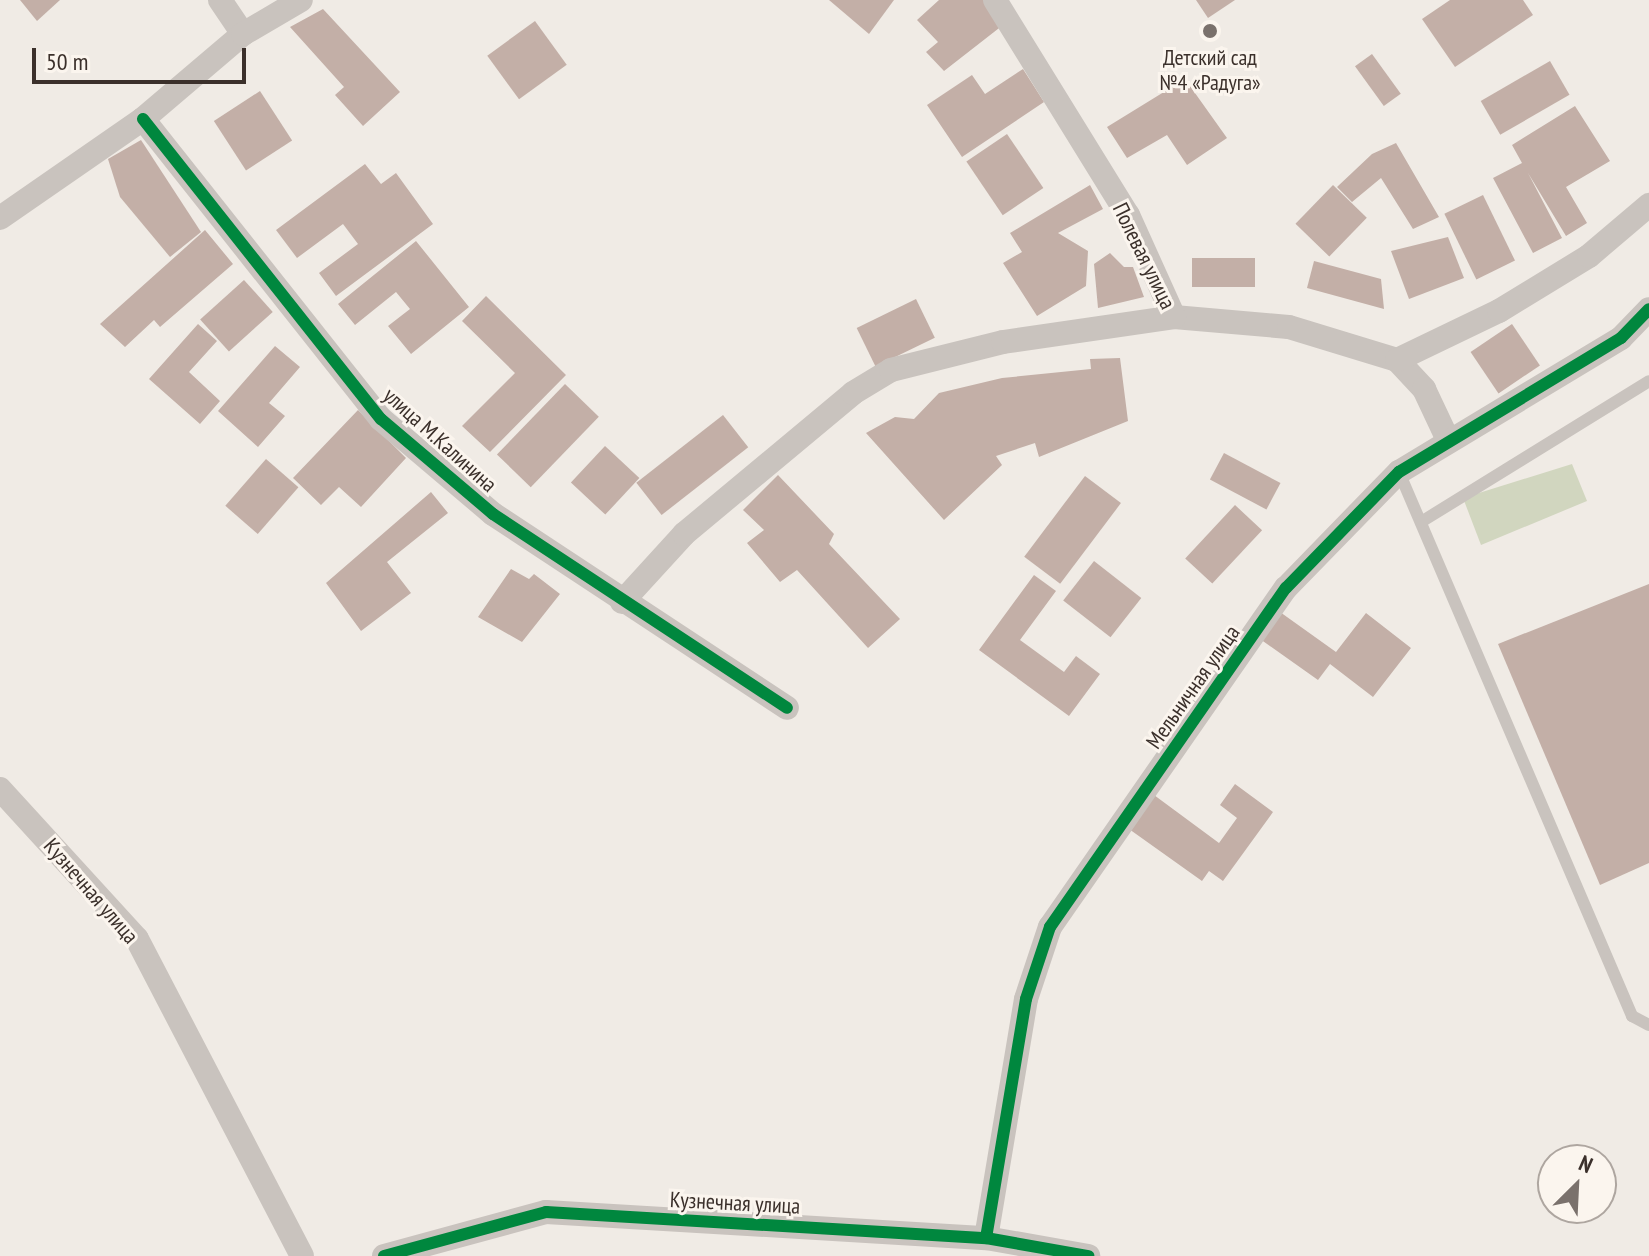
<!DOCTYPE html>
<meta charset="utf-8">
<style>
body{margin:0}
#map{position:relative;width:1649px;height:1256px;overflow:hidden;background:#f0ebe5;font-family:"PT Sans Narrow",sans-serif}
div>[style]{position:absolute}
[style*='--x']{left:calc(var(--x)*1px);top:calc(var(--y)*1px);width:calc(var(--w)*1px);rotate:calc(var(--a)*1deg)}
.green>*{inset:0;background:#d1d6bf}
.building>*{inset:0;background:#c3afa7;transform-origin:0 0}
.service>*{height:12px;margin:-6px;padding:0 6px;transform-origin:6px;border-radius:6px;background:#c9c3be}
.minor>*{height:24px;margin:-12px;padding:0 12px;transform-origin:12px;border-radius:12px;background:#c9c3be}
.cycleway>*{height:12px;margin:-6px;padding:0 6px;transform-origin:6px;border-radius:6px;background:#00873e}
.dots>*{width:22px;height:22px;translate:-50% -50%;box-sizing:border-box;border:4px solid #fbf5ee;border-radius:50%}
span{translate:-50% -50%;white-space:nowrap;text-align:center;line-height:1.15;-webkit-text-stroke:6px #fbf5ee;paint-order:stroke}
.poi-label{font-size:22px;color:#3b302b}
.street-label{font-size:22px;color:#3b302b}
.north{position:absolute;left:1537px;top:1144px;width:80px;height:80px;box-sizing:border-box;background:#fbf5ee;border:2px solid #aea6a0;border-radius:50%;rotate:24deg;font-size:22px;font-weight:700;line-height:32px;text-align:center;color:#3b302b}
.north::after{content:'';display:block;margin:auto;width:28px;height:36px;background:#7a716c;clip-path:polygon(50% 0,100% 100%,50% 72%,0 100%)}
.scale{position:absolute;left:32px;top:48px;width:214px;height:36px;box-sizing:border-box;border:4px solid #3b302b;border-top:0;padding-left:10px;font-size:24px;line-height:28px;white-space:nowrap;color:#3b302b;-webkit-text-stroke:6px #fbf5ee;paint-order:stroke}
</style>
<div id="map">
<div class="green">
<div style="clip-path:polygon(1572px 464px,1587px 501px,1481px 545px,1463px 498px)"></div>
</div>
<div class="building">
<div style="clip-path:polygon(20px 0,60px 0,37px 21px)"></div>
<div style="clip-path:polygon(829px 0,894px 0,869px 34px)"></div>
<div style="clip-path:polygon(939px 0,983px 0,1003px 25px,944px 71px,926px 52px,938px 42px,917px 20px)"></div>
<div style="clip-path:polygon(1196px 0,1235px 0,1208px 18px)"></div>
<div style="clip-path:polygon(1450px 0,1523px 0,1533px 15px,1455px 67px,1422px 19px)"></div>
<div style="clip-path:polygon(323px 9px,400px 92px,363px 126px,335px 95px,344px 87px,290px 27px)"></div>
<div style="left:535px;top:21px;width:54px;height:59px;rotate:54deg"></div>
<div style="left:1372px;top:54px;width:49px;height:21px;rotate:54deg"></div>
<div style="left:1550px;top:61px;width:39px;height:80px;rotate:60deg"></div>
<div style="clip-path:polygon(1023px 69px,1044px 102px,962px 157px,927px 105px,972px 75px,985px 94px)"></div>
<div style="clip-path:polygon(1185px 79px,1227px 138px,1187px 165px,1167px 135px,1127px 158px,1107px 127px)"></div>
<div style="left:260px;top:91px;width:59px;height:55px;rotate:57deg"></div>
<div style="clip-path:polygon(1575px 106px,1610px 161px,1566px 187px,1587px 223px,1566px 236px,1528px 173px,1562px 238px,1533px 253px,1493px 178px,1522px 163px,1512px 145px)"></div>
<div style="left:1007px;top:134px;width:65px;height:49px;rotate:56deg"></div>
<div style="clip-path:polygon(141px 140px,201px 232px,170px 257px,120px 197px,108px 159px)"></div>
<div style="clip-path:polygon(1396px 143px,1439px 217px,1413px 229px,1381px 178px,1352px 202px,1337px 187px,1372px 154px)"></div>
<div style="clip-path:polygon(365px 164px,381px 184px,396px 173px,433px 224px,336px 296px,319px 273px,358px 244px,343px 224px,297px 258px,276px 230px)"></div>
<div style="clip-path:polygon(1090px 185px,1103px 209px,1058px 233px,1088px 251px,1086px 286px,1037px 316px,1003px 263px,1022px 252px,1010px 233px)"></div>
<div style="left:1333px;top:185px;width:47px;height:54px;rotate:44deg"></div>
<div style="left:1483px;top:195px;width:73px;height:43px;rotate:64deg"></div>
<div style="clip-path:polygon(205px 230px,233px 264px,160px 327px,154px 320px,125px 347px,100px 324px)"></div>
<div style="clip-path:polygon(1448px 237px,1464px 278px,1409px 299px,1391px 251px)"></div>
<div style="clip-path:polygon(416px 241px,469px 307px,411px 354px,388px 326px,410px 309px,396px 292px,355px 325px,338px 304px)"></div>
<div style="clip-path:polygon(1110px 253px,1124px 267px,1133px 267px,1144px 297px,1098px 308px,1094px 264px)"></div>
<div style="left:1192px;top:258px;width:63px;height:29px"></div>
<div style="clip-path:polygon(1314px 261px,1381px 279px,1384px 309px,1307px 288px)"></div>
<div style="left:244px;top:280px;width:43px;height:59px;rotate:48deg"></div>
<div style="clip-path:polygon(486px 296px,566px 375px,490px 452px,462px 426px,515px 373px,462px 321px)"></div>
<div style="left:916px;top:299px;width:43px;height:66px;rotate:64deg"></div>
<div style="clip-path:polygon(198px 324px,217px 341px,189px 372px,220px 401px,200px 424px,149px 379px)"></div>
<div style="left:1512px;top:324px;width:50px;height:50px;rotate:56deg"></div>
<div style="clip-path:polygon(275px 346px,300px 367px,269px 403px,285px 416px,258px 447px,218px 411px)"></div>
<div style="clip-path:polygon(1120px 358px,1128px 421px,1039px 457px,1035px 443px,996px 456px,1002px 465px,944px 520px,866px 433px,895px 417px,914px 419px,939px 393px,1002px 378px,1091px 369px,1090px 359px)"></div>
<div style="left:565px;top:384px;width:47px;height:98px;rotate:44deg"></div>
<div style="clip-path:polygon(358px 410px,406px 458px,361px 507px,339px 487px,321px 505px,293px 478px)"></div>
<div style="left:723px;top:415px;width:41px;height:110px;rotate:52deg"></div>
<div style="left:605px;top:446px;width:47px;height:50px;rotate:43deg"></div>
<div style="left:1224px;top:453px;width:64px;height:30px;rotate:28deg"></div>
<div style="left:266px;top:459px;width:43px;height:62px;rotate:41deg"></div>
<div style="clip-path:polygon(778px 475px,834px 534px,829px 544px,900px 619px,868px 648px,797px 570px,780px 582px,747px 543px,764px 530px,743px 510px)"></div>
<div style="left:1085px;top:476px;width:45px;height:101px;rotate:37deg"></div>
<div style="clip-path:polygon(431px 492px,448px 513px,387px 562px,411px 593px,361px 631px,326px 583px)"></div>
<div style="left:1235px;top:505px;width:37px;height:73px;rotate:43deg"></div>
<div style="left:1094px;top:561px;width:60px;height:50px;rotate:38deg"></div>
<div style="clip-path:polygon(511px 569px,529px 579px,534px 574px,560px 594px,522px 642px,478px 617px)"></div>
<div style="clip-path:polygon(1034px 575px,1056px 591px,1020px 640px,1064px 672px,1076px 656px,1100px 674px,1069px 716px,979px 650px)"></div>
<div style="clip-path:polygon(1649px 584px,1649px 863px,1600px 885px,1498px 644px)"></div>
<div style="clip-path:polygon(1280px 612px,1336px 652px,1366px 613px,1411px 648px,1373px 697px,1330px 664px,1318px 680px,1260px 639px)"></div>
<div style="clip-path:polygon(1235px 784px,1273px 812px,1223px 881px,1209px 871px,1202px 881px,1129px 829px,1154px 795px,1219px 843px,1237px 818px,1220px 805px)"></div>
</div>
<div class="service">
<div style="--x:1399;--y:472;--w:592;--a:66.81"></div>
<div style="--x:1632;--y:1016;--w:19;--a:28"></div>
<div style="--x:1421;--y:522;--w:268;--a:-31.7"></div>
</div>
<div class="minor">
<div style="--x:220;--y:0;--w:41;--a:55.9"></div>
<div style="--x:995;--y:0;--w:253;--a:58.3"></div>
<div style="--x:1128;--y:215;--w:112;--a:65.7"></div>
<div style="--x:1174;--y:317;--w:115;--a:5"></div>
<div style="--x:1289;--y:327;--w:113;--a:17"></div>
<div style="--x:1397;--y:360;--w:40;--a:47"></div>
<div style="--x:1424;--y:389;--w:56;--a:64.8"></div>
<div style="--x:143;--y:119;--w:383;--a:51.6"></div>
<div style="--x:381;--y:419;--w:147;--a:40.3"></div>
<div style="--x:493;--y:514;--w:352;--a:33.4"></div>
<div style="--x:0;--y:218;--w:174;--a:-34.7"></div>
<div style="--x:143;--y:119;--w:131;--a:-40.4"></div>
<div style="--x:243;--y:34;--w:67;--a:-30.4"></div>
<div style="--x:1397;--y:360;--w:113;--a:-25.7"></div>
<div style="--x:1499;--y:311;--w:105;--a:-31.4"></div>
<div style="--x:1589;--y:256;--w:79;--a:-40.4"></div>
<div style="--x:622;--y:602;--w:92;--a:-47.6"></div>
<div style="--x:684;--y:534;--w:220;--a:-39.8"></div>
<div style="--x:853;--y:393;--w:44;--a:-31.2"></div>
<div style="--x:891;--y:370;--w:115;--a:-14"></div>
<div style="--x:1003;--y:342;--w:173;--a:-8.3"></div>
<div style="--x:0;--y:789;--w:203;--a:47.6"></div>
<div style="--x:137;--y:939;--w:357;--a:62.5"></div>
<div style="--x:986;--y:1238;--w:242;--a:-80.5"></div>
<div style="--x:1026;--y:999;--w:76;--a:-71.6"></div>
<div style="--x:1050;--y:927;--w:413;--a:-55.2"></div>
<div style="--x:1286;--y:588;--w:162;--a:-45.8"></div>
<div style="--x:1399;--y:472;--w:259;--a:-31.1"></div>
<div style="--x:1621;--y:338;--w:40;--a:-46"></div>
<div style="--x:384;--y:1256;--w:168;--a:-15.2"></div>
<div style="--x:546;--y:1212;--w:441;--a:3.4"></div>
<div style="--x:986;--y:1238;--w:104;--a:10"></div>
</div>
<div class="cycleway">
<div style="--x:143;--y:119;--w:383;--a:51.6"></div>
<div style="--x:381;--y:419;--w:147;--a:40.3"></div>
<div style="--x:493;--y:514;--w:352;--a:33.4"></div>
<div style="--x:986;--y:1238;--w:242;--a:-80.5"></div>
<div style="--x:1026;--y:999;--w:76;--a:-71.6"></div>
<div style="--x:1050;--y:927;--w:413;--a:-55.2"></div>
<div style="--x:1286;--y:588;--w:162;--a:-45.8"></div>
<div style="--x:1399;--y:472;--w:259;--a:-31.1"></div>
<div style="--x:1621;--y:338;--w:40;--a:-46"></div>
<div style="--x:384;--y:1256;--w:168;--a:-15.2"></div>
<div style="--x:546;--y:1212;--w:441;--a:3.4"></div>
<div style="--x:986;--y:1238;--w:104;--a:10"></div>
</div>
<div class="dots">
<div style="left:1210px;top:31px;background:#7a716c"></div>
</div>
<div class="poi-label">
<span style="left:1210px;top:70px">Детский сад<br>№4 «Радуга»</span>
</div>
<div class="street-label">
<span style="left:1144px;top:256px;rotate:64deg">Полевая улица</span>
<span style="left:440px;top:440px;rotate:42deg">улица М.Калинина</span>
<span style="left:1193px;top:687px;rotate:-55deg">Мельничная улица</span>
<span style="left:91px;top:891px;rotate:49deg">Кузнечная улица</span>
<span style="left:735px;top:1203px;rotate:3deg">Кузнечная улица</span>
</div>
<div class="north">N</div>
<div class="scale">50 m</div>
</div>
